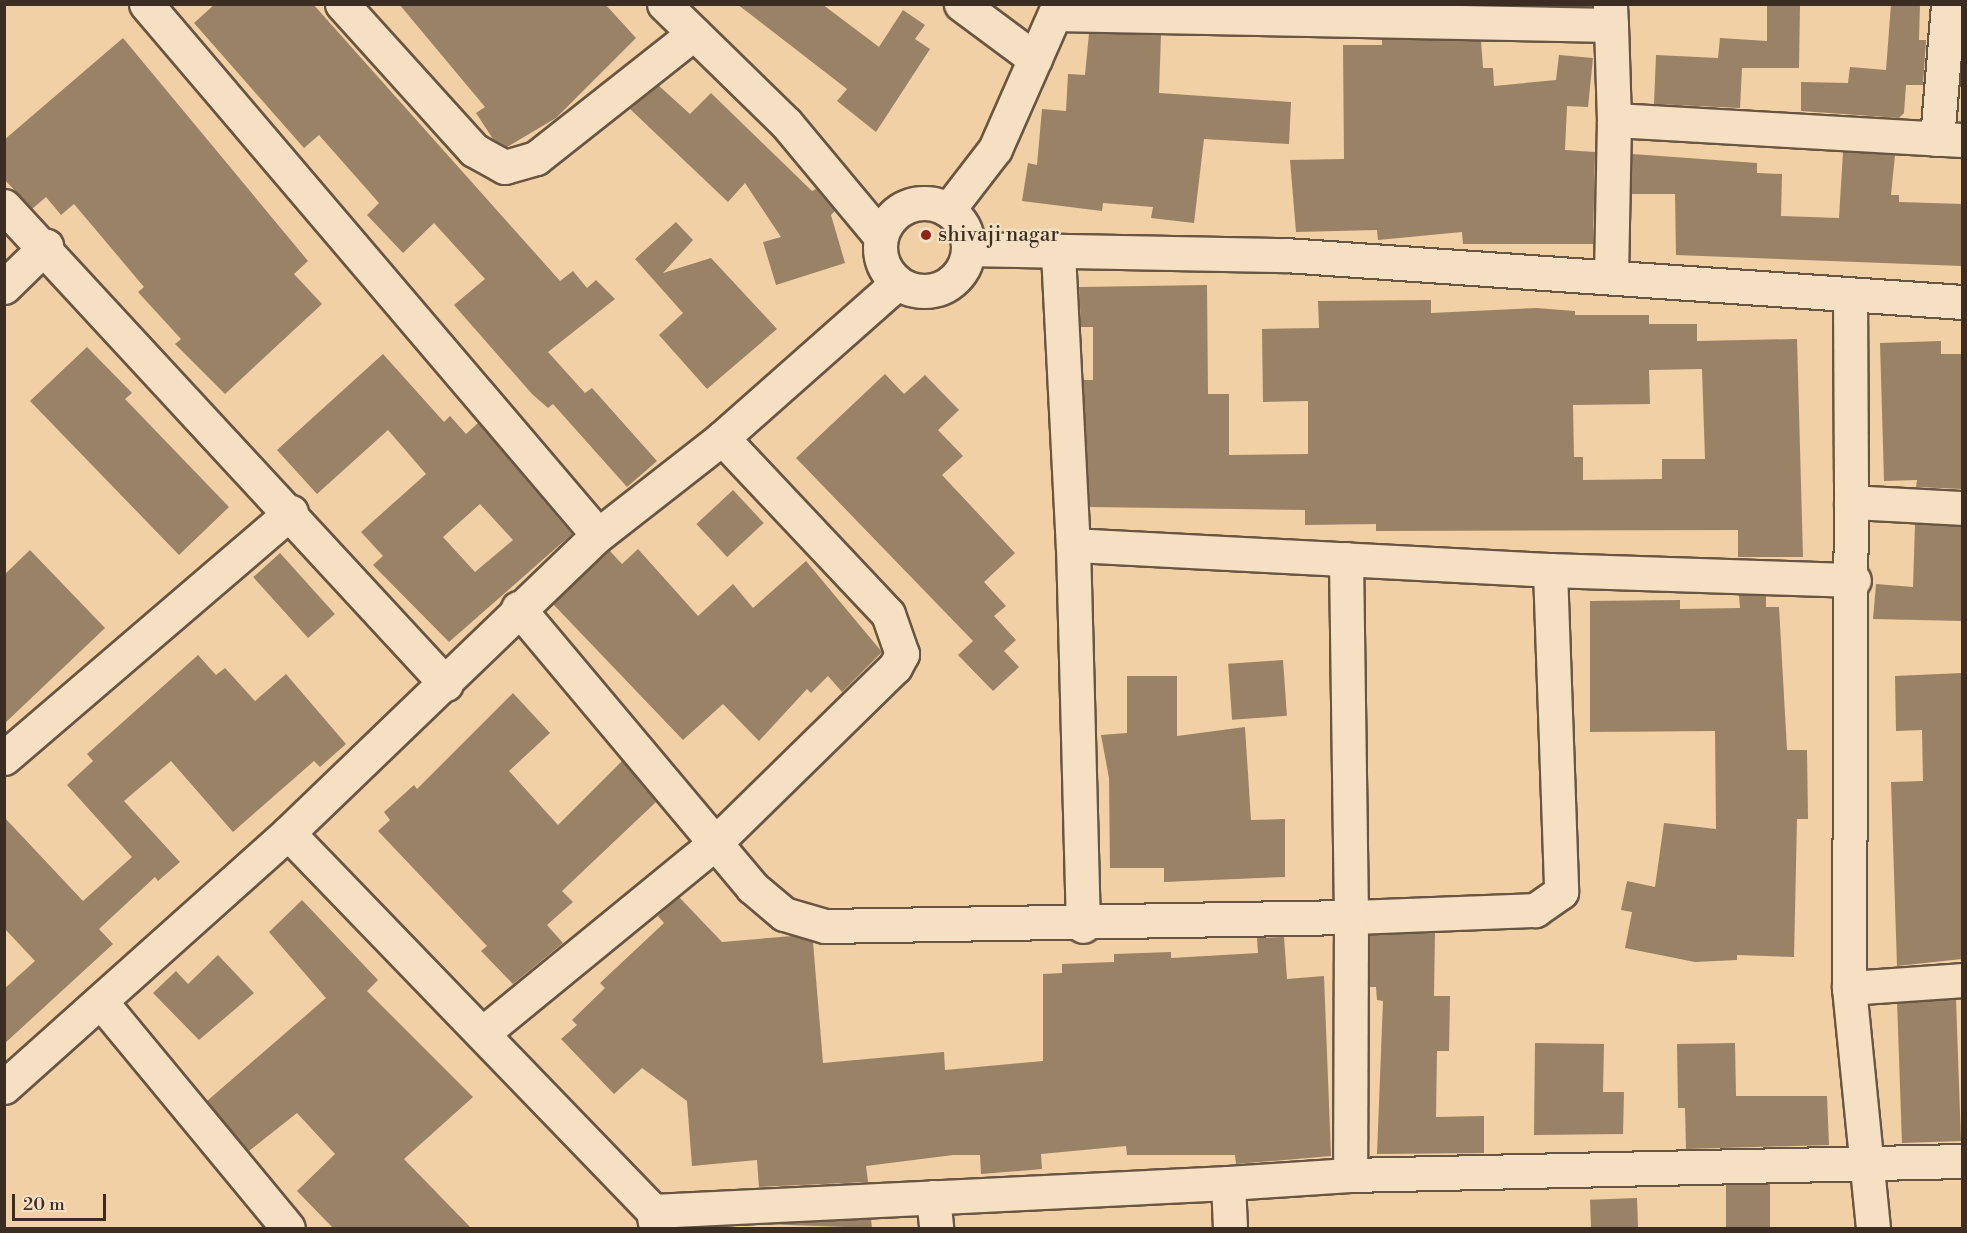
<!DOCTYPE html>
<style>
body{margin:0}
#map{position:relative;width:1967px;height:1233px;overflow:hidden;background:#f0d0a4;font-family:"Libre Bodoni",serif}
div>[style]{position:absolute}
[style*='--x']{left:calc(var(--x)*1px);top:calc(var(--y)*1px);width:calc(var(--w)*1px);rotate:calc(var(--a)*1deg)}
.building>*{inset:0;background:#9a8266;transform-origin:0 0}
.roads{filter:drop-shadow(2px 0 #695642) drop-shadow(-2px 0 #695642) drop-shadow(0 2px #695642) drop-shadow(0 -2px #695642)}
.minor>*{height:33px;margin:-16.5px;padding:0 16.5px;transform-origin:16.5px;border-radius:16.5px;background:#f5e0c4}
.minor>.ring{margin:-16.5px;padding:0;box-sizing:content-box;background:none;border:33px solid #f5e0c4;border-radius:50%}
.dots>*{width:16px;height:16px;translate:-50% -50%;box-sizing:border-box;border:3px solid #f5e0c4;border-radius:50%}
span{translate:-50% -50%;white-space:nowrap;text-align:center;line-height:1.15;-webkit-text-stroke:4.5px #f5e0c4;paint-order:stroke}
.poi-label{font-size:21px;color:#3c2d22}
.left{translate:0 -50%;text-align:left}
.frame{position:absolute;inset:0;border:6px solid #3c2d22;pointer-events:none}
.scale{position:absolute;left:12px;top:1194px;width:94px;height:27px;box-sizing:border-box;border:3px solid #3c2d22;border-top:0;padding-left:8px;font-size:18px;line-height:21px;white-space:nowrap;color:#3c2d22;-webkit-text-stroke:4px #f5e0c4;paint-order:stroke}
</style>
<div id="map">
<div class="building">
<div style="clip-path:polygon(215px 4px,313px 4px,560px 281px,573px 271px,587px 288px,596px 280px,615px 299px,548px 352px,585px 393px,592px 388px,657px 461px,627px 487px,553px 404px,548px 408px,532px 394px,454px 305px,485px 279px,434px 223px,403px 253px,367px 215px,379px 203px,319px 135px,304px 148px,194px 23px)"></div>
<div style="clip-path:polygon(399px 4px,605px 4px,636px 38px,556px 118px,507px 147px,493px 139px,476px 113px,485px 107px)"></div>
<div style="clip-path:polygon(737px 4px,822px 4px,879px 47px,903px 10px,925px 25px,915px 39px,930px 49px,876px 132px,837px 101px,847px 89px)"></div>
<div style="clip-path:polygon(1767px 4px,1800px 4px,1799px 68px,1742px 68px,1740px 108px,1654px 104px,1656px 55px,1718px 58px,1720px 38px,1767px 41px)"></div>
<div style="clip-path:polygon(1891px 4px,1920px 4px,1919px 40px,1926px 40px,1923px 85px,1906px 85px,1904px 113px,1899px 118px,1801px 111px,1801px 82px,1848px 83px,1850px 67px,1886px 70px)"></div>
<div style="clip-path:polygon(1089px 33px,1161px 35px,1159px 93px,1291px 102px,1289px 144px,1204px 139px,1194px 223px,1151px 218px,1153px 207px,1103px 203px,1102px 211px,1022px 201px,1028px 163px,1037px 165px,1042px 109px,1066px 111px,1068px 74px,1085px 75px)"></div>
<div style="clip-path:polygon(123px 38px,308px 261px,294px 274px,322px 304px,225px 394px,175px 344px,181px 339px,138px 292px,144px 287px,74px 204px,61px 215px,46px 197px,32px 209px,4px 179px,4px 140px)"></div>
<div style="clip-path:polygon(1382px 39px,1481px 41px,1483px 68px,1493px 68px,1494px 86px,1556px 80px,1559px 55px,1593px 58px,1588px 107px,1567px 106px,1565px 150px,1595px 152px,1593px 244px,1463px 244px,1462px 232px,1378px 240px,1377px 230px,1296px 232px,1290px 160px,1344px 159px,1343px 45px,1382px 45px)"></div>
<div style="clip-path:polygon(658px 85px,690px 114px,711px 93px,812px 191px,816px 189px,835px 211px,831px 215px,845px 263px,776px 285px,763px 242px,781px 237px,745px 183px,728px 202px,630px 109px)"></div>
<div style="clip-path:polygon(1843px 152px,1895px 155px,1891px 195px,1899px 195px,1899px 202px,1962px 204px,1962px 266px,1676px 255px,1675px 194px,1631px 194px,1632px 154px,1757px 163px,1757px 173px,1782px 174px,1781px 216px,1839px 218px)"></div>
<div style="clip-path:polygon(676px 222px,693px 240px,663px 273px,711px 258px,777px 329px,707px 389px,659px 335px,683px 313px,635px 259px)"></div>
<div style="clip-path:polygon(evenodd,1207px 285px,1208px 394px,1229px 394px,1229px 455px,1308px 454px,1308px 401px,1263px 402px,1262px 329px,1319px 328px,1318px 301px,1431px 300px,1431px 313px,1536px 308px,1575px 311px,1575px 315px,1649px 315px,1649px 324px,1697px 324px,1697px 341px,1797px 339px,1803px 557px,1738px 557px,1738px 530px,1376px 531px,1376px 524px,1305px 525px,1305px 510px,1090px 507px,1083px 380px,1093px 380px,1093px 327px,1081px 327px,1079px 287px,1207px 285px,1702px 369px,1705px 459px,1662px 459px,1662px 479px,1583px 480px,1583px 457px,1574px 457px,1573px 405px,1650px 404px,1649px 370px,1702px 369px)"></div>
<div style="clip-path:polygon(1941px 341px,1941px 354px,1962px 354px,1962px 489px,1916px 487px,1917px 480px,1884px 481px,1880px 343px)"></div>
<div style="clip-path:polygon(87px 347px,132px 393px,125px 399px,229px 507px,179px 555px,30px 401px)"></div>
<div style="clip-path:polygon(evenodd,383px 354px,444px 422px,450px 416px,466px 434px,478px 423px,572px 534px,449px 642px,373px 565px,383px 556px,361px 532px,426px 474px,388px 430px,317px 494px,277px 450px,383px 354px,480px 504px,513px 540px,475px 572px,443px 537px,480px 504px)"></div>
<div style="clip-path:polygon(885px 374px,904px 394px,925px 375px,959px 410px,938px 430px,963px 456px,942px 475px,1015px 553px,984px 582px,1006px 606px,994px 616px,1016px 640px,1004px 651px,1019px 667px,993px 691px,958px 655px,973px 641px,796px 458px)"></div>
<div style="left:733px;top:490px;width:45px;height:50px;rotate:47deg"></div>
<div style="clip-path:polygon(1915px 524px,1962px 526px,1962px 621px,1873px 619px,1876px 584px,1913px 587px)"></div>
<div style="clip-path:polygon(638px 549px,698px 616px,733px 584px,753px 608px,806px 561px,882px 652px,842px 692px,828px 676px,811px 693px,807px 689px,759px 741px,723px 704px,683px 740px,553px 604px,609px 550px,622px 564px)"></div>
<div style="clip-path:polygon(30px 550px,105px 628px,4px 724px,4px 575px)"></div>
<div style="left:280px;top:553px;width:82px;height:36px;rotate:48deg"></div>
<div style="clip-path:polygon(1739px 595px,1766px 596px,1766px 607px,1779px 607px,1787px 750px,1807px 750px,1808px 819px,1797px 819px,1794px 957px,1737px 955px,1737px 960px,1695px 962px,1625px 948px,1632px 912px,1621px 910px,1627px 881px,1655px 887px,1664px 823px,1716px 829px,1715px 731px,1590px 732px,1590px 601px,1680px 600px,1680px 609px,1740px 608px)"></div>
<div style="clip-path:polygon(198px 655px,216px 675px,225px 668px,255px 701px,286px 674px,346px 744px,320px 767px,314px 761px,233px 832px,171px 761px,124px 801px,180px 862px,158px 881px,155px 877px,99px 929px,113px 944px,4px 1044px,4px 989px,35px 961px,4px 928px,4px 817px,83px 901px,132px 857px,67px 785px,93px 761px,87px 754px)"></div>
<div style="left:1283px;top:660px;width:56px;height:55px;rotate:86deg"></div>
<div style="clip-path:polygon(1962px 673px,1962px 959px,1897px 966px,1891px 782px,1923px 781px,1922px 730px,1896px 731px,1895px 676px)"></div>
<div style="clip-path:polygon(1127px 676px,1177px 676px,1177px 736px,1245px 727px,1251px 820px,1285px 819px,1285px 877px,1164px 882px,1164px 868px,1110px 868px,1109px 778px,1101px 735px,1127px 733px)"></div>
<div style="clip-path:polygon(513px 693px,550px 733px,509px 771px,558px 825px,622px 761px,656px 802px,562px 891px,573px 902px,547px 925px,563px 943px,513px 984px,481px 951px,487px 946px,378px 831px,390px 820px,384px 812px,414px 785px,417px 789px)"></div>
<div style="clip-path:polygon(679px 897px,722px 942px,793px 936px,813px 942px,823px 1063px,944px 1052px,945px 1070px,1043px 1061px,1043px 974px,1062px 973px,1062px 964px,1114px 962px,1114px 954px,1171px 952px,1171px 958px,1258px 953px,1257px 938px,1284px 937px,1287px 979px,1324px 976px,1331px 1156px,1236px 1164px,1235px 1155px,1127px 1155px,1126px 1146px,1041px 1154px,1042px 1169px,981px 1174px,980px 1155px,953px 1155px,866px 1166px,868px 1182px,759px 1187px,757px 1160px,692px 1166px,687px 1101px,642px 1068px,614px 1094px,561px 1039px,577px 1025px,572px 1020px,605px 988px,600px 983px,664px 923px,658px 916px)"></div>
<div style="clip-path:polygon(302px 900px,378px 980px,367px 991px,473px 1097px,404px 1159px,471px 1228px,333px 1228px,297px 1191px,335px 1154px,297px 1113px,249px 1151px,207px 1101px,326px 998px,269px 932px)"></div>
<div style="clip-path:polygon(1435px 933px,1434px 996px,1450px 996px,1449px 1051px,1437px 1051px,1436px 1117px,1484px 1116px,1484px 1153px,1377px 1154px,1383px 1001px,1377px 1000px,1376px 987px,1369px 987px,1370px 935px)"></div>
<div style="clip-path:polygon(218px 955px,254px 993px,199px 1040px,153px 993px,176px 971px,188px 984px)"></div>
<div style="left:1956px;top:999px;width:142px;height:59px;rotate:88deg"></div>
<div style="clip-path:polygon(1535px 1043px,1604px 1044px,1603px 1092px,1624px 1092px,1623px 1134px,1534px 1135px)"></div>
<div style="clip-path:polygon(1735px 1043px,1736px 1096px,1827px 1096px,1829px 1145px,1686px 1149px,1685px 1108px,1678px 1108px,1677px 1044px)"></div>
<div style="left:1770px;top:1184px;width:44px;height:44px;rotate:90deg"></div>
<div style="left:1637px;top:1198px;width:30px;height:47px;rotate:88deg"></div>
<div style="clip-path:polygon(871px 1219px,872px 1228px,762px 1224px)"></div>
</div>
<div class="roads">
<div class="minor">
<div style="--x:146;--y:4;--w:697;--a:49.59"></div>
<div style="--x:342;--y:4;--w:197;--a:47.9"></div>
<div style="--x:474;--y:150;--w:35;--a:29"></div>
<div style="--x:505;--y:167;--w:32;--a:-16"></div>
<div style="--x:536;--y:158;--w:201;--a:-38.3"></div>
<div style="--x:664;--y:4;--w:170;--a:44.3"></div>
<div style="--x:786;--y:123;--w:148;--a:50.2"></div>
<div style="--x:961;--y:4;--w:92;--a:36.6"></div>
<div style="--x:1055;--y:14;--w:556;--a:1.13"></div>
<div style="--x:1611;--y:25;--w:21;--a:-93"></div>
<div style="--x:1611;--y:25;--w:95;--a:88.2"></div>
<div style="--x:1937;--y:139;--w:135;--a:-85.3"></div>
<div class="ring" style="left:880px;top:203px;width:55px;height:55px"></div>
<div style="--x:4;--y:206;--w:651;--a:47.24"></div>
<div style="--x:948;--y:210;--w:77;--a:-52.4"></div>
<div style="--x:995;--y:149;--w:158;--a:-66.2"></div>
<div style="--x:969;--y:249;--w:316;--a:1.1"></div>
<div style="--x:1285;--y:255;--w:679;--a:3.97"></div>
<div style="--x:1058;--y:253;--w:292;--a:87.1"></div>
<div style="--x:1073;--y:545;--w:478;--a:3"></div>
<div style="--x:1550;--y:570;--w:322;--a:88"></div>
<div style="--x:1561;--y:892;--w:32;--a:145"></div>
<div style="--x:1535;--y:910;--w:184;--a:177.8"></div>
<div style="--x:1351;--y:917;--w:258;--a:90.2"></div>
<div style="--x:1611;--y:276;--w:156;--a:-88.9"></div>
<div style="--x:1614;--y:120;--w:349;--a:3.3"></div>
<div style="--x:4;--y:287;--w:59;--a:-44.3"></div>
<div style="--x:1850;--y:294;--w:208;--a:89.7"></div>
<div style="--x:1851;--y:502;--w:111;--a:3.1"></div>
<div style="--x:1073;--y:545;--w:381;--a:88.5"></div>
<div style="--x:1550;--y:570;--w:304;--a:1.9"></div>
<div style="--x:518;--y:608;--w:364;--a:50"></div>
<div style="--x:752;--y:887;--w:42;--a:40.2"></div>
<div style="--x:784;--y:914;--w:43;--a:16.3"></div>
<div style="--x:825;--y:926;--w:526;--a:-0.98"></div>
<div style="--x:1351;--y:917;--w:358;--a:-90.8"></div>
<div style="--x:4;--y:758;--w:378;--a:-40.6"></div>
<div style="--x:288;--y:833;--w:525;--a:46"></div>
<div style="--x:653;--y:1211;--w:17;--a:80"></div>
<div style="--x:1849;--y:988;--w:486;--a:-89.8"></div>
<div style="--x:101;--y:1002;--w:293;--a:50.4"></div>
<div style="--x:483;--y:1033;--w:300;--a:-39.3"></div>
<div style="--x:715;--y:843;--w:252;--a:-44.4"></div>
<div style="--x:895;--y:667;--w:15;--a:-62"></div>
<div style="--x:902;--y:654;--w:42;--a:-109.3"></div>
<div style="--x:888;--y:614;--w:242;--a:-133.3"></div>
<div style="--x:4;--y:1087;--w:381;--a:-41.8"></div>
<div style="--x:288;--y:833;--w:430;--a:-43.9"></div>
<div style="--x:598;--y:535;--w:157;--a:-38"></div>
<div style="--x:722;--y:438;--w:234;--a:-41.5"></div>
<div style="--x:933;--y:1197;--w:31;--a:84"></div>
<div style="--x:653;--y:1211;--w:576;--a:-2.79"></div>
<div style="--x:1230;--y:1228;--w:45;--a:-92.5"></div>
<div style="--x:1228;--y:1183;--w:122;--a:-3.8"></div>
<div style="--x:1350;--y:1175;--w:612;--a:-1.31"></div>
<div style="--x:1873;--y:1228;--w:241;--a:-95.7"></div>
<div style="--x:1849;--y:988;--w:113;--a:-4"></div>
</div>
</div>
<div class="dots">
<div style="left:926px;top:235px;background:#8f2418"></div>
</div>
<div class="poi-label">
<span class="left" style="left:938px;top:235px">shivaji nagar</span>
</div>
<div class="frame"></div>
<div class="scale">20 m</div>
</div>
